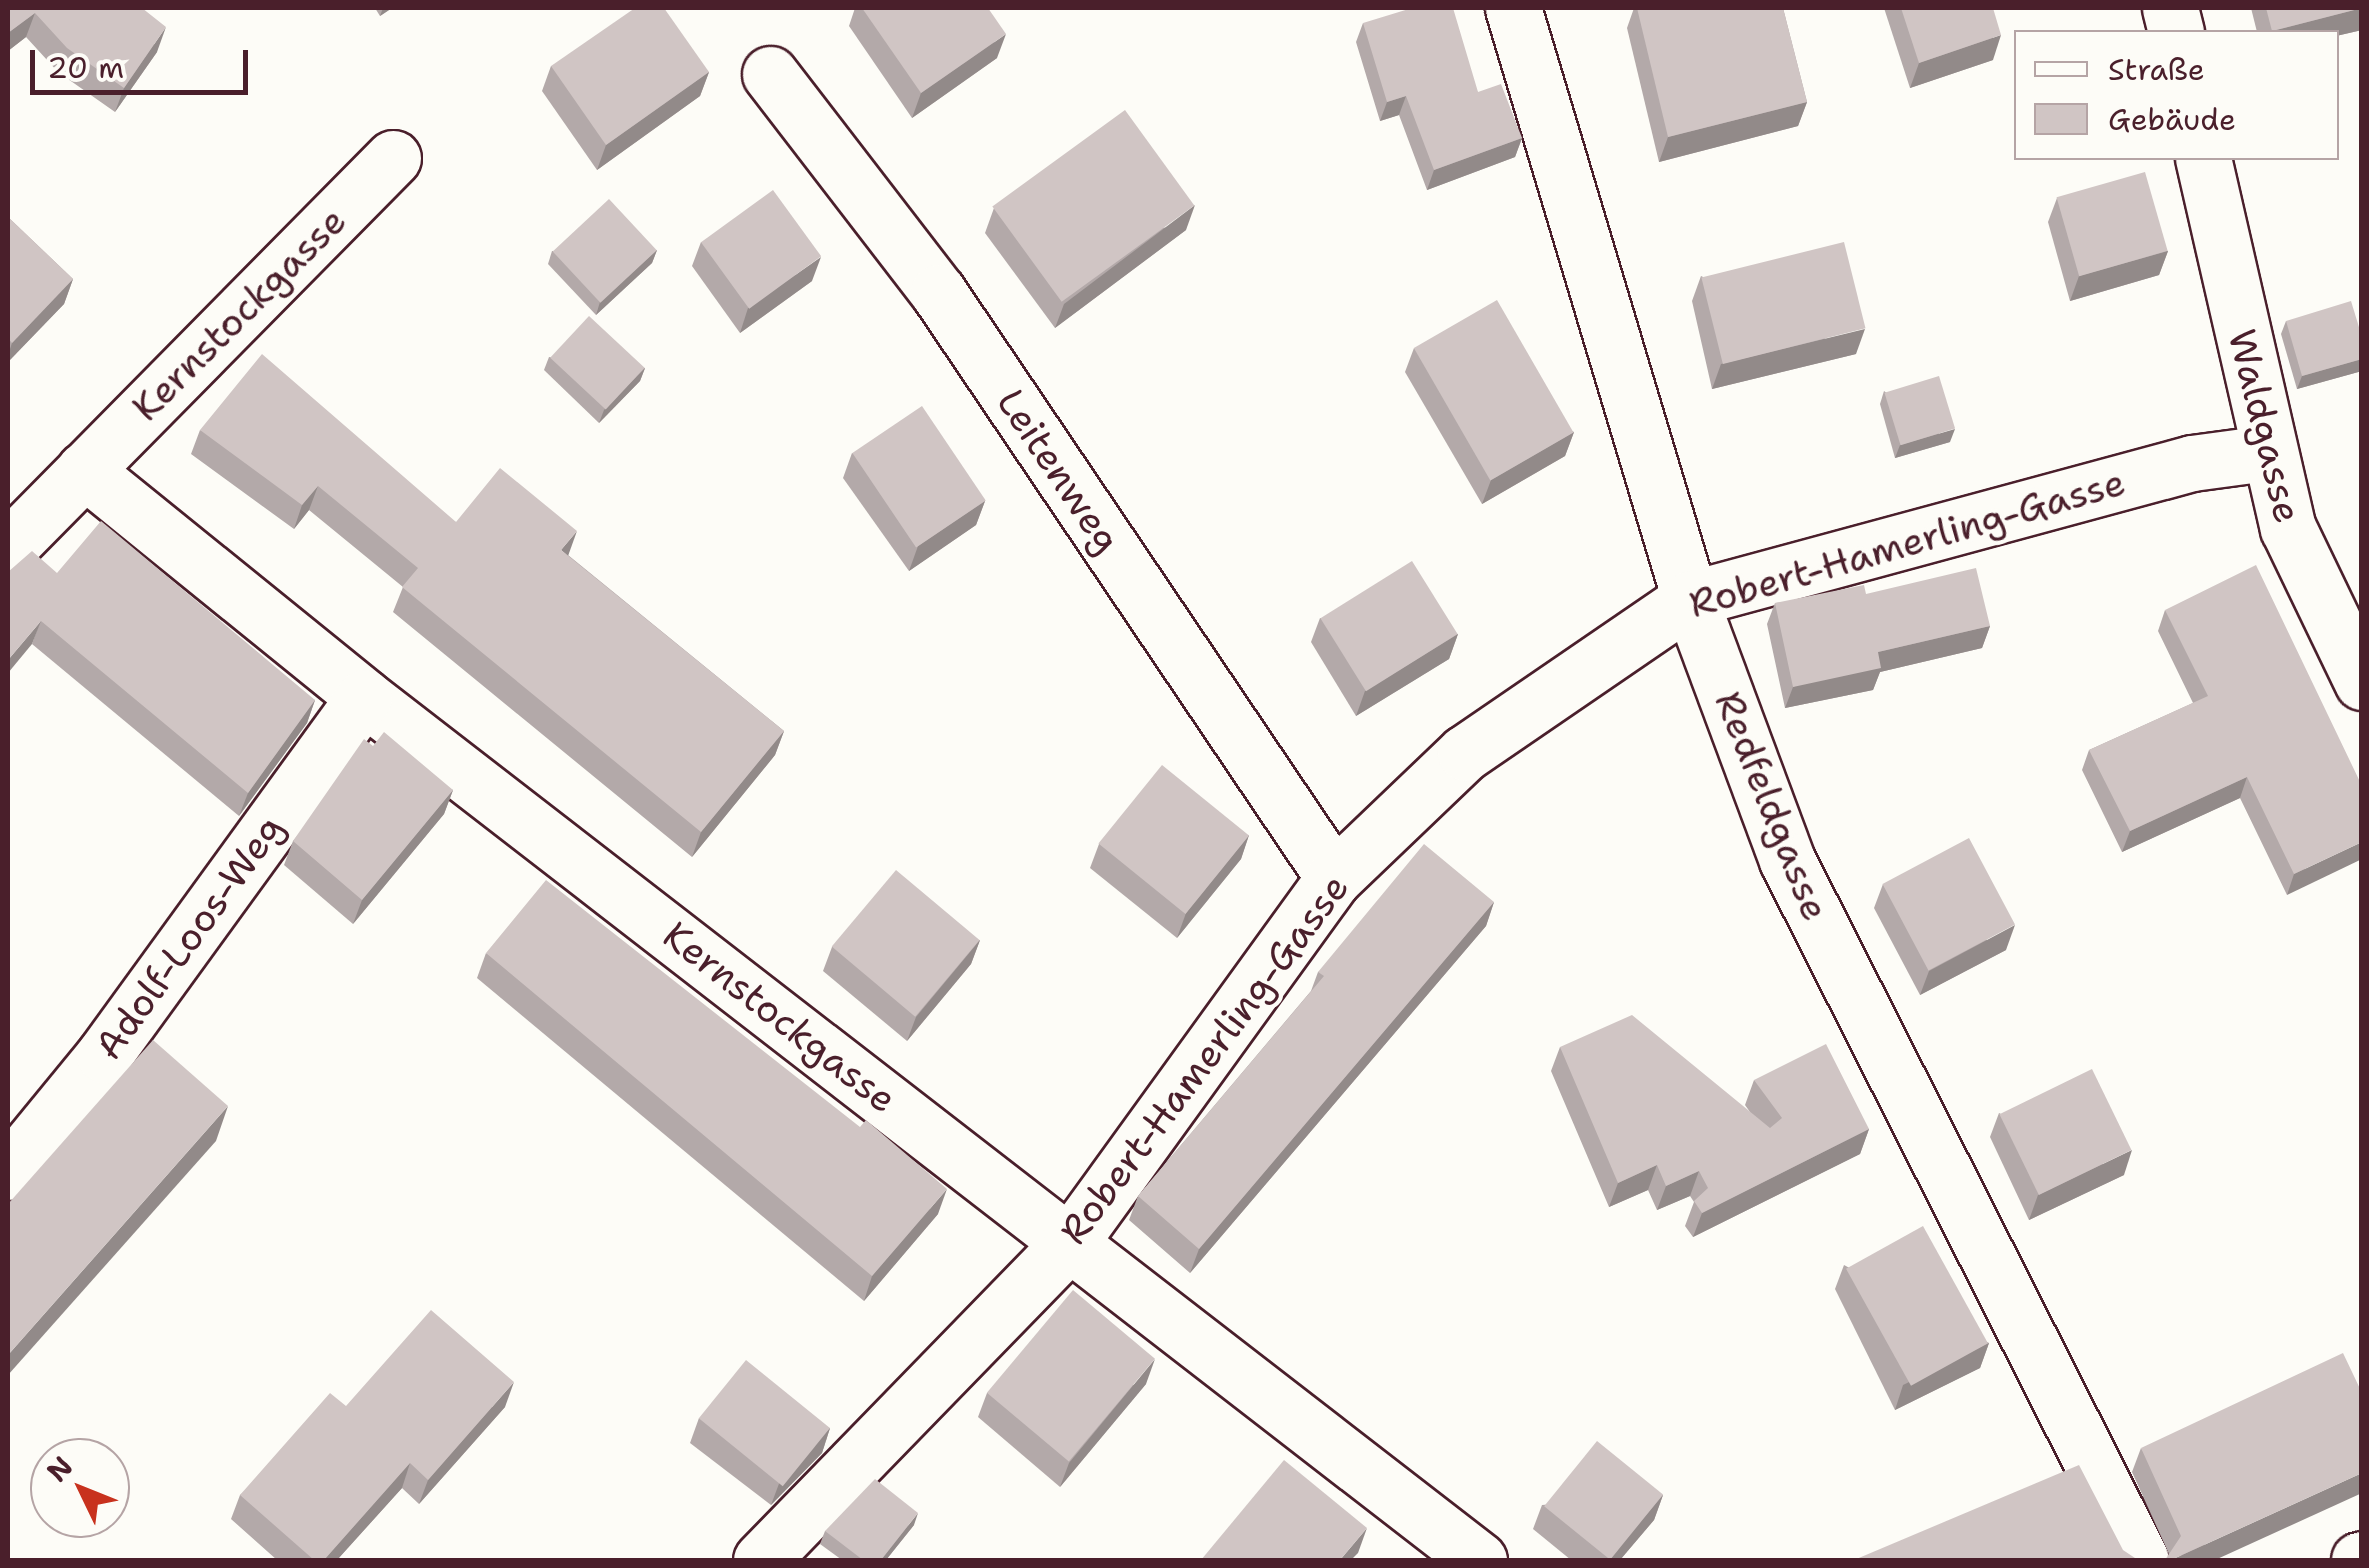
<!DOCTYPE html>
<meta charset="utf-8">
<style>
body{margin:0}
#map{position:relative;width:2369px;height:1568px;overflow:hidden;background:#fdfcf7;font-family:"Shantell Sans",sans-serif}
div>[style]{position:absolute}
[style*='--x']{left:calc(var(--x)*1px);top:calc(var(--y)*1px);width:calc(var(--w)*1px);rotate:calc(var(--a)*1deg)}
.roads{filter:drop-shadow(2px 0 #4a1f2b) drop-shadow(-2px 0 #4a1f2b) drop-shadow(0 2px #4a1f2b) drop-shadow(0 -2px #4a1f2b)}
.street>*{height:55px;margin:-27.5px;padding:0 27.5px;transform-origin:27.5px;border-radius:27.5px;background:#fdfcf7}
.wall>*{inset:0;background:#b3a9a9}
.shaded-wall>*{inset:0;background:#928a89}
.building>*{inset:0;background:#d0c5c4;transform-origin:0 0}
span{translate:-50% -50%;white-space:nowrap;text-align:center;line-height:1.15;-webkit-text-stroke:8px #fdfcf7;paint-order:stroke}
.street-label{font-size:38px;color:#4a1f2b}
.frame{position:absolute;inset:0;border:10px solid #4a1f2b;pointer-events:none}
.legend{position:absolute;left:2014px;top:30px;width:325px;height:130px;box-sizing:border-box;background:#fdfcf7;border:2px solid #b5a4a5;margin:0;padding:12px 18px;list-style:none;font-size:30px;color:#4a1f2b}
.legend li{display:flex;align-items:center;gap:20px;height:50px}
.legend b{width:50px;border:2px solid #b5a4a5}
.north{position:absolute;left:30px;top:1438px;width:100px;height:100px;box-sizing:border-box;background:#fdfcf7;border:2px solid #b5a4a5;border-radius:50%;rotate:313deg;font-size:28px;font-weight:700;line-height:40px;text-align:center;color:#4a1f2b}
.north::after{content:'';display:block;margin:auto;width:35px;height:45px;background:#c8321e;clip-path:polygon(50% 0,100% 100%,50% 72%,0 100%)}
.scale{position:absolute;left:30px;top:50px;width:218px;height:45px;box-sizing:border-box;border:5px solid #4a1f2b;border-top:0;padding-left:12px;font-size:30px;line-height:35px;white-space:nowrap;color:#4a1f2b;-webkit-text-stroke:8px #fdfcf7;paint-order:stroke}
</style>
<div id="map">
<div class="roads">
<div class="street">
<div style="--x:1513;--y:8;--w:617;--a:73.33"></div>
<div style="--x:1690;--y:599;--w:278;--a:69.6"></div>
<div style="--x:1787;--y:860;--w:784;--a:63.17"></div>
<div style="--x:2170;--y:8;--w:25;--a:76"></div>
<div style="--x:770;--y:74;--w:275;--a:52.4"></div>
<div style="--x:938;--y:292;--w:707;--a:55.95"></div>
<div style="--x:2203;--y:158;--w:380;--a:77.1"></div>
<div style="--x:2288;--y:528;--w:171;--a:64.3"></div>
<div style="--x:84;--y:470;--w:360;--a:39"></div>
<div style="--x:364;--y:697;--w:1410;--a:37.74"></div>
<div style="--x:8;--y:548;--w:548;--a:-45.37"></div>
<div style="--x:8;--y:1172;--w:151;--a:-50.6"></div>
<div style="--x:104;--y:1055;--w:442;--a:-54"></div>
<div style="--x:761;--y:1560;--w:445;--a:-45.8"></div>
<div style="--x:1071;--y:1241;--w:448;--a:-54.1"></div>
<div style="--x:1334;--y:878;--w:181;--a:-43.7"></div>
<div style="--x:1465;--y:753;--w:273;--a:-34.4"></div>
<div style="--x:1690;--y:599;--w:520;--a:-15.16"></div>
<div style="--x:2192;--y:463;--w:75;--a:-7.7"></div>
<div style="--x:2359;--y:1560;--w:3;--a:-18"></div>
</div>
</div>
<div class="wall">
<div style="clip-path:polygon(8px 8px,142px 8px,157px 52px,115px 112px,58px 72px,26px 37px,8px 51px)"></div>
<div style="clip-path:polygon(375px 8px,392px 8px,380px 16px)"></div>
<div style="clip-path:polygon(855px 8px,988px 8px,997px 58px,912px 118px,849px 26px)"></div>
<div style="clip-path:polygon(1634px 8px,1783px 8px,1807px 102px,1798px 126px,1659px 162px,1627px 28px)"></div>
<div style="clip-path:polygon(1884px 8px,1993px 8px,1993px 60px,1910px 88px)"></div>
<div style="clip-path:polygon(2251px 8px,2362px 8px,2362px 30px,2336px 36px,2336px 32px,2257px 32px)"></div>
<div style="clip-path:polygon(1363px 23px,1478px 92px,1522px 138px,1515px 157px,1427px 190px,1399px 115px,1380px 121px,1356px 42px)"></div>
<div style="clip-path:polygon(551px 66px,709px 72px,700px 96px,597px 170px,542px 91px)"></div>
<div style="clip-path:polygon(2057px 198px,2168px 251px,2159px 275px,2070px 301px,2048px 222px)"></div>
<div style="clip-path:polygon(994px 208px,1186px 230px,1055px 328px,985px 233px)"></div>
<div style="clip-path:polygon(8px 217px,73px 279px,64px 304px,8px 362px)"></div>
<div style="clip-path:polygon(701px 242px,812px 281px,740px 333px,692px 266px)"></div>
<div style="clip-path:polygon(657px 250px,652px 263px,596px 315px,548px 264px,552px 251px)"></div>
<div style="clip-path:polygon(1701px 276px,1856px 354px,1712px 389px,1692px 301px)"></div>
<div style="clip-path:polygon(2286px 321px,2362px 337px,2362px 371px,2297px 389px,2281px 334px)"></div>
<div style="clip-path:polygon(1414px 348px,1574px 432px,1565px 456px,1482px 504px,1405px 372px)"></div>
<div style="clip-path:polygon(549px 357px,645px 368px,640px 381px,599px 423px,544px 370px)"></div>
<div style="clip-path:polygon(1884px 391px,1950px 442px,1895px 458px,1880px 404px)"></div>
<div style="clip-path:polygon(200px 430px,456px 522px,568px 555px,784px 731px,775px 755px,692px 857px,393px 612px,403px 587px,309px 510px,294px 529px,191px 454px)"></div>
<div style="clip-path:polygon(852px 453px,985px 501px,976px 525px,909px 571px,843px 478px)"></div>
<div style="clip-path:polygon(57px 573px,315px 700px,307px 723px,239px 816px,32px 644px)"></div>
<div style="clip-path:polygon(1866px 594px,1990px 626px,1982px 648px,1880px 672px,1873px 690px,1785px 708px,1767px 624px,1775px 603px)"></div>
<div style="clip-path:polygon(2165px 610px,2362px 786px,2287px 895px,2240px 798px,2122px 852px,2082px 770px,2089px 750px,2193px 703px,2158px 631px)"></div>
<div style="clip-path:polygon(1320px 618px,1458px 634px,1449px 659px,1356px 716px,1311px 642px)"></div>
<div style="clip-path:polygon(373px 746px,453px 790px,444px 814px,353px 924px,284px 865px,293px 841px)"></div>
<div style="clip-path:polygon(1249px 835px,1241px 859px,1177px 938px,1090px 868px,1099px 844px)"></div>
<div style="clip-path:polygon(1883px 884px,2006px 950px,1920px 995px,1874px 908px)"></div>
<div style="clip-path:polygon(1494px 902px,1486px 926px,1190px 1273px,1129px 1220px,1138px 1196px,1311px 991px,1318px 972px)"></div>
<div style="clip-path:polygon(980px 940px,971px 964px,907px 1041px,823px 971px,832px 947px)"></div>
<div style="clip-path:polygon(486px 953px,938px 1214px,864px 1301px,477px 978px)"></div>
<div style="clip-path:polygon(1560px 1047px,1750px 1112px,1745px 1105px,1754px 1080px,1869px 1129px,1860px 1154px,1693px 1237px,1685px 1226px,1694px 1202px,1690px 1196px,1657px 1210px,1648px 1190px,1609px 1207px,1551px 1071px)"></div>
<div style="clip-path:polygon(1999px 1113px,2124px 1175px,2029px 1220px,1990px 1137px)"></div>
<div style="clip-path:polygon(1844px 1265px,1989px 1343px,1980px 1368px,1895px 1410px,1835px 1289px)"></div>
<div style="clip-path:polygon(1146px 1384px,1060px 1487px,978px 1417px,987px 1393px)"></div>
<div style="clip-path:polygon(346px 1406px,505px 1407px,419px 1504px,402px 1488px,337px 1560px,277px 1560px,231px 1519px,240px 1495px)"></div>
<div style="clip-path:polygon(699px 1418px,830px 1428px,822px 1453px,771px 1505px,690px 1443px)"></div>
<div style="clip-path:polygon(2141px 1448px,2215px 1560px,2169px 1554px,2132px 1472px)"></div>
<div style="clip-path:polygon(1663px 1495px,1654px 1520px,1620px 1560px,1571px 1560px,1533px 1529px,1542px 1505px)"></div>
<div style="clip-path:polygon(914px 1525px,886px 1560px,842px 1560px,820px 1544px,825px 1531px)"></div>
</div>
<div class="shaded-wall">
<div style="clip-path:polygon(383px 8px,392px 8px,380px 16px)"></div>
<div style="clip-path:polygon(2362px 8px,2362px 30px,2336px 36px,2336px 32px,2271px 32px,2272px 31px)"></div>
<div style="clip-path:polygon(35px 13px,26px 37px,8px 51px,8px 33px)"></div>
<div style="clip-path:polygon(166px 27px,157px 52px,115px 112px,124px 88px)"></div>
<div style="clip-path:polygon(1006px 34px,997px 58px,912px 118px,921px 93px)"></div>
<div style="clip-path:polygon(2001px 35px,1993px 60px,1910px 88px,1919px 63px)"></div>
<div style="clip-path:polygon(709px 72px,700px 96px,597px 170px,606px 145px)"></div>
<div style="clip-path:polygon(1406px 96px,1399px 115px,1380px 121px,1387px 102px)"></div>
<div style="clip-path:polygon(1807px 102px,1798px 126px,1659px 162px,1668px 137px)"></div>
<div style="clip-path:polygon(1522px 138px,1515px 157px,1427px 190px,1434px 170px)"></div>
<div style="clip-path:polygon(1195px 205px,1186px 230px,1055px 328px,1064px 304px)"></div>
<div style="clip-path:polygon(657px 250px,652px 263px,596px 315px,600px 302px)"></div>
<div style="clip-path:polygon(2168px 251px,2159px 275px,2070px 301px,2079px 276px)"></div>
<div style="clip-path:polygon(821px 257px,812px 281px,740px 333px,748px 308px)"></div>
<div style="clip-path:polygon(73px 279px,64px 304px,8px 362px,8px 355px,12px 343px)"></div>
<div style="clip-path:polygon(1865px 329px,1856px 354px,1712px 389px,1721px 364px)"></div>
<div style="clip-path:polygon(2362px 359px,2362px 371px,2297px 389px,2302px 376px)"></div>
<div style="clip-path:polygon(645px 368px,640px 381px,599px 423px,604px 410px)"></div>
<div style="clip-path:polygon(1955px 429px,1950px 442px,1895px 458px,1900px 445px)"></div>
<div style="clip-path:polygon(1574px 432px,1565px 456px,1482px 504px,1491px 480px)"></div>
<div style="clip-path:polygon(318px 486px,309px 510px,294px 529px,302px 505px)"></div>
<div style="clip-path:polygon(985px 501px,976px 525px,909px 571px,918px 546px)"></div>
<div style="clip-path:polygon(577px 531px,568px 556px,561px 550px)"></div>
<div style="clip-path:polygon(41px 621px,32px 644px,8px 673px,8px 660px)"></div>
<div style="clip-path:polygon(1990px 626px,1982px 648px,1880px 672px,1873px 690px,1785px 708px,1793px 687px,1878px 652px)"></div>
<div style="clip-path:polygon(1458px 634px,1449px 659px,1356px 716px,1365px 691px)"></div>
<div style="clip-path:polygon(315px 700px,307px 723px,239px 816px,248px 793px)"></div>
<div style="clip-path:polygon(784px 731px,775px 755px,692px 857px,701px 832px)"></div>
<div style="clip-path:polygon(2247px 777px,2240px 798px,2122px 852px,2130px 831px)"></div>
<div style="clip-path:polygon(453px 790px,444px 814px,353px 924px,362px 900px)"></div>
<div style="clip-path:polygon(1249px 835px,1241px 859px,1177px 938px,1186px 913px)"></div>
<div style="clip-path:polygon(2362px 842px,2362px 859px,2287px 895px,2294px 874px)"></div>
<div style="clip-path:polygon(1494px 902px,1486px 926px,1190px 1273px,1199px 1249px)"></div>
<div style="clip-path:polygon(2015px 925px,2006px 950px,1920px 995px,1929px 971px)"></div>
<div style="clip-path:polygon(980px 940px,971px 964px,907px 1041px,916px 1017px)"></div>
<div style="clip-path:polygon(228px 1106px,216px 1141px,8px 1375px,8px 1355px)"></div>
<div style="clip-path:polygon(1869px 1129px,1860px 1154px,1693px 1237px,1702px 1213px)"></div>
<div style="clip-path:polygon(2132px 1150px,2124px 1175px,2029px 1220px,2038px 1195px)"></div>
<div style="clip-path:polygon(1657px 1165px,1648px 1190px,1609px 1207px,1618px 1183px)"></div>
<div style="clip-path:polygon(1699px 1171px,1690px 1196px,1657px 1210px,1666px 1186px)"></div>
<div style="clip-path:polygon(947px 1189px,938px 1214px,864px 1301px,872px 1276px)"></div>
<div style="clip-path:polygon(1989px 1343px,1980px 1368px,1895px 1410px,1903px 1385px)"></div>
<div style="clip-path:polygon(1155px 1359px,1146px 1384px,1060px 1487px,1069px 1463px)"></div>
<div style="clip-path:polygon(514px 1382px,505px 1407px,419px 1504px,428px 1480px)"></div>
<div style="clip-path:polygon(830px 1428px,822px 1453px,771px 1505px,780px 1481px)"></div>
<div style="clip-path:polygon(410px 1463px,402px 1488px,337px 1560px,324px 1560px)"></div>
<div style="clip-path:polygon(2362px 1473px,2362px 1493px,2215px 1560px,2171px 1560px)"></div>
<div style="clip-path:polygon(1663px 1495px,1654px 1520px,1620px 1560px,1608px 1560px)"></div>
<div style="clip-path:polygon(918px 1513px,914px 1525px,886px 1560px,881px 1560px)"></div>
<div style="clip-path:polygon(1367px 1528px,1358px 1553px,1351px 1560px,1340px 1560px)"></div>
</div>
<div class="building">
<div style="clip-path:polygon(8px 8px,142px 8px,166px 27px,124px 88px,67px 48px,35px 13px,8px 33px)"></div>
<div style="clip-path:polygon(635px 8px,664px 8px,709px 72px,606px 145px,551px 66px)"></div>
<div style="clip-path:polygon(862px 8px,988px 8px,1006px 34px,921px 93px)"></div>
<div style="clip-path:polygon(1412px 8px,1453px 8px,1478px 92px,1501px 84px,1522px 138px,1434px 170px,1406px 96px,1387px 102px,1363px 23px)"></div>
<div style="clip-path:polygon(1637px 8px,1783px 8px,1807px 102px,1668px 137px)"></div>
<div style="clip-path:polygon(1901px 8px,1993px 8px,2001px 35px,1919px 63px)"></div>
<div style="clip-path:polygon(2266px 8px,2362px 8px,2272px 31px)"></div>
<div style="left:1125px;top:110px;width:118px;height:164px;rotate:54deg"></div>
<div style="left:2145px;top:172px;width:82px;height:92px;rotate:74deg"></div>
<div style="left:773px;top:190px;width:82px;height:89px;rotate:54deg"></div>
<div style="left:609px;top:199px;width:70px;height:77px;rotate:47deg"></div>
<div style="clip-path:polygon(8px 217px,73px 279px,12px 343px,8px 338px)"></div>
<div style="left:1844px;top:242px;width:89px;height:147px;rotate:76deg"></div>
<div style="left:1497px;top:300px;width:153px;height:96px;rotate:60deg"></div>
<div style="clip-path:polygon(2351px 301px,2362px 337px,2362px 359px,2302px 376px,2286px 321px)"></div>
<div style="left:589px;top:316px;width:76px;height:57px;rotate:43deg"></div>
<div style="clip-path:polygon(262px 354px,456px 522px,500px 468px,577px 531px,561px 550px,784px 731px,701px 832px,402px 587px,418px 568px,318px 486px,302px 505px,200px 430px)"></div>
<div style="left:1939px;top:376px;width:55px;height:57px;rotate:73deg"></div>
<div style="left:922px;top:406px;width:114px;height:84px;rotate:56deg"></div>
<div style="clip-path:polygon(101px 521px,315px 700px,248px 793px,41px 621px,8px 660px,8px 572px,32px 551px,57px 573px)"></div>
<div style="left:1412px;top:561px;width:86px;height:108px;rotate:58deg"></div>
<div style="clip-path:polygon(2256px 565px,2362px 786px,2362px 842px,2294px 874px,2247px 777px,2130px 831px,2089px 750px,2208px 696px,2165px 610px)"></div>
<div style="clip-path:polygon(1976px 568px,1990px 626px,1878px 652px,1881px 668px,1793px 687px,1775px 603px,1864px 585px,1866px 594px)"></div>
<div style="clip-path:polygon(384px 732px,453px 790px,362px 900px,293px 841px,364px 739px,373px 746px)"></div>
<div style="left:1162px;top:765px;width:112px;height:101px;rotate:39deg"></div>
<div style="left:1969px;top:838px;width:98px;height:98px;rotate:62deg"></div>
<div style="clip-path:polygon(1424px 844px,1494px 902px,1199px 1249px,1138px 1196px,1324px 976px,1318px 972px)"></div>
<div style="left:896px;top:870px;width:109px;height:100px;rotate:40deg"></div>
<div style="clip-path:polygon(546px 880px,860px 1127px,866px 1120px,947px 1189px,872px 1276px,486px 953px)"></div>
<div style="clip-path:polygon(1632px 1015px,1770px 1128px,1782px 1118px,1754px 1080px,1826px 1044px,1869px 1129px,1702px 1213px,1694px 1201px,1708px 1188px,1699px 1171px,1666px 1186px,1657px 1165px,1618px 1183px,1560px 1047px)"></div>
<div style="clip-path:polygon(153px 1040px,228px 1106px,8px 1355px,8px 1204px)"></div>
<div style="left:2092px;top:1069px;width:90px;height:103px;rotate:64deg"></div>
<div style="left:1923px;top:1226px;width:134px;height:88px;rotate:61deg"></div>
<div style="left:1073px;top:1290px;width:107px;height:134px;rotate:40deg"></div>
<div style="clip-path:polygon(431px 1310px,514px 1382px,428px 1480px,410px 1463px,324px 1560px,314px 1560px,240px 1495px,330px 1393px,346px 1406px)"></div>
<div style="clip-path:polygon(2343px 1353px,2362px 1393px,2362px 1473px,2171px 1560px,2165px 1560px,2181px 1536px,2141px 1448px)"></div>
<div style="left:746px;top:1360px;width:108px;height:75px;rotate:39deg"></div>
<div style="left:1597px;top:1441px;width:85px;height:84px;rotate:39deg"></div>
<div style="clip-path:polygon(1284px 1460px,1367px 1528px,1340px 1560px,1201px 1560px)"></div>
<div style="clip-path:polygon(2079px 1465px,2123px 1550px,2138px 1560px,1854px 1560px)"></div>
<div style="clip-path:polygon(875px 1479px,918px 1513px,881px 1560px,863px 1560px,825px 1531px)"></div>
</div>
<div class="street-label">
<span style="left:239px;top:314px;rotate:-45deg">Kernstockgasse</span>
<span style="left:2265px;top:426px;rotate:76deg">Waldgasse</span>
<span style="left:1059px;top:471px;rotate:56deg">Leitenweg</span>
<span style="left:1907px;top:543px;rotate:-16deg">Robert-Hamerling-Gasse</span>
<span style="left:1772px;top:806px;rotate:68deg">Redfeldgasse</span>
<span style="left:189px;top:937px;rotate:-54deg">Adolf-Loos-Weg</span>
<span style="left:780px;top:1017px;rotate:38deg">Kernstockgasse</span>
<span style="left:1204px;top:1059px;rotate:-53deg">Robert-Hamerling-Gasse</span>
</div>
<div class="frame"></div>
<ul class="legend">
<li><b style="height:12px;background:#fdfcf7"></b>Straße</li>
<li><b style="height:28px;background:#d0c5c4"></b>Gebäude</li>
</ul>
<div class="north">N</div>
<div class="scale">20 m</div>
</div>
